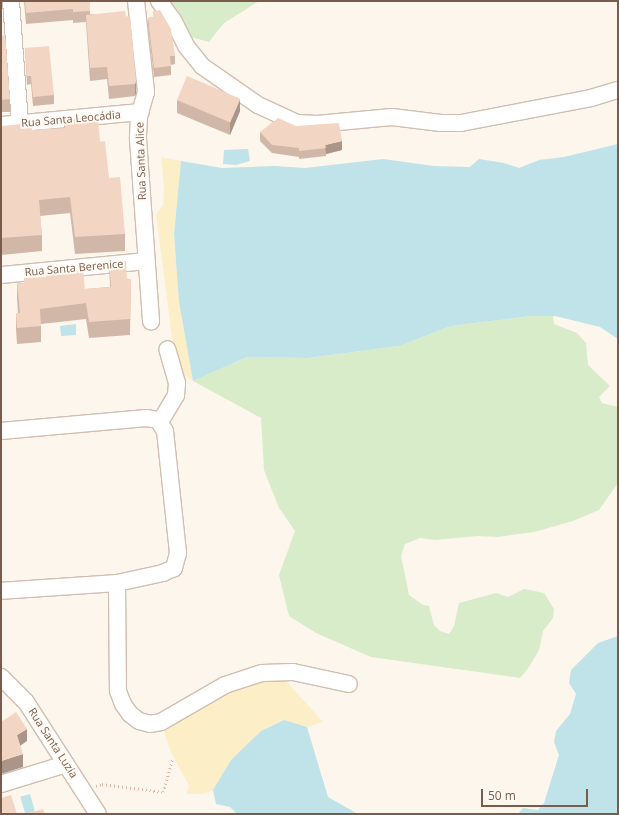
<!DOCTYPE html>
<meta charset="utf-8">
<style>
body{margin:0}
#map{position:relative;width:619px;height:815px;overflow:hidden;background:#fdf6ec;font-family:"Open Sans",sans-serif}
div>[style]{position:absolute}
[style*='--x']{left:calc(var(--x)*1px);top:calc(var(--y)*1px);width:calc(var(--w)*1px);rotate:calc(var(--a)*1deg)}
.green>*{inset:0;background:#d8ecc9}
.sand>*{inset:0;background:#fcefc7}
.water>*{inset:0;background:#bfe3e8;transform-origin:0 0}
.path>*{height:2.5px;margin-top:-1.25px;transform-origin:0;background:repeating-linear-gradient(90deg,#d9b8a5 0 1px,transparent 0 4px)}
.roads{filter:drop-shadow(1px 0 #d1beb0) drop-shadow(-1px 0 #d1beb0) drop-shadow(0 1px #d1beb0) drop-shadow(0 -1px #d1beb0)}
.street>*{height:16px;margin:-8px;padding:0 8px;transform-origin:8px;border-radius:8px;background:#fff}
.wall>*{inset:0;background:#d1b7a8}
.shaded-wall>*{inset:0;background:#aa9588}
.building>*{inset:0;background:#f3d5c3;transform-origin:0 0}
span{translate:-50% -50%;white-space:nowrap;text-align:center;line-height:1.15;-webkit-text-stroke:4px #fffaf3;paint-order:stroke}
.street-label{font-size:11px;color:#7a5c4d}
.frame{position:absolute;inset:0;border:2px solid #7a5c4d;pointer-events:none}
.scale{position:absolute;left:481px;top:789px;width:107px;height:18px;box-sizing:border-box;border:2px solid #7a5c4d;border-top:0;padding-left:5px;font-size:12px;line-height:14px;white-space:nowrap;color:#7a5c4d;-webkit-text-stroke:3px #fffaf3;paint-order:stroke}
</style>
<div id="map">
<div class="green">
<div style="clip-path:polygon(164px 1px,259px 1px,224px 23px,209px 42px,191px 37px,185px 25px)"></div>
<div style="clip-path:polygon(531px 316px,553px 316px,554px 324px,577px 333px,586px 343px,588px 365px,610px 386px,599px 397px,602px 403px,618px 407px,618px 483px,599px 510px,573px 521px,534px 532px,498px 537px,478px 536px,435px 540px,420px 538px,405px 544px,401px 556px,409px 595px,423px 605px,429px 606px,434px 625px,440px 631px,449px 634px,454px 626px,459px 603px,496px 593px,508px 597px,524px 589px,544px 593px,554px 609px,553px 618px,543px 631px,539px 650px,529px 667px,520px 678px,371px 657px,316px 633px,289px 616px,279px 575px,295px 531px,279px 508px,264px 470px,261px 418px,193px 381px,247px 357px,308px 358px,399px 346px,451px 326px)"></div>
</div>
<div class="sand">
<div style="clip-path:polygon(161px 157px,181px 161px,174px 234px,179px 302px,193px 381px,176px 368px,156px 214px,163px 205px,164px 187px)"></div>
<div style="clip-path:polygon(276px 676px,287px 682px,323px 722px,307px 727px,284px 720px,261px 731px,231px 760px,213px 790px,203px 794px,186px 794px,189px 786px,171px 752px,164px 732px,194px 708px,215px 696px)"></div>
</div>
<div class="water">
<div style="clip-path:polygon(618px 144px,618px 339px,600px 327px,555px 316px,531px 316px,451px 326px,399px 346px,308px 358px,247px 357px,193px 381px,179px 302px,174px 234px,181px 161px,222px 168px,275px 166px,305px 168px,383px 159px,434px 166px,470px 167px,479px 159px,504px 163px,519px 168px,539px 160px,564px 157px)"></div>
<div style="clip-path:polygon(248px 149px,250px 161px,236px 165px,223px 164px,224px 150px)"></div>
<div style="clip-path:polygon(76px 324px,76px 335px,61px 336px,60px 326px)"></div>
<div style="clip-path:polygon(618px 636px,618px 814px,518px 814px,523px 808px,538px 810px,544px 803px,559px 755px,554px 742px,556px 731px,570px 714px,576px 694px,569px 683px,571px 670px,598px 643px)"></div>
<div style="clip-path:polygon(284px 720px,307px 727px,328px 797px,358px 814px,237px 814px,230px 807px,216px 804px,213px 790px,231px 760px,261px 731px)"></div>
<div style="left:30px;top:794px;width:18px;height:10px;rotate:74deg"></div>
</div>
<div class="path">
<div style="--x:96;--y:786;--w:6;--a:-18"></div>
<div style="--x:102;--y:784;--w:62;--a:7.5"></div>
<div style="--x:163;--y:792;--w:35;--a:-74"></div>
</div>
<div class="roads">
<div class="street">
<div style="--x:11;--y:1;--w:122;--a:85.8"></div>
<div style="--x:136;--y:1;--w:92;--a:83.7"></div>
<div style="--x:146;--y:92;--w:26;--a:106"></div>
<div style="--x:139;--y:117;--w:22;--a:93"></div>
<div style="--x:138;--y:139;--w:183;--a:85.9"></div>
<div style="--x:159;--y:1;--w:24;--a:54"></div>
<div style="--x:173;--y:20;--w:29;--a:63"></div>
<div style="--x:186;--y:46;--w:26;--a:51"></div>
<div style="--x:202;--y:66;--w:68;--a:34.9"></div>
<div style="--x:258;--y:105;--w:43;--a:24.8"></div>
<div style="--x:297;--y:123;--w:20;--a:3"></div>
<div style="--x:317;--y:124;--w:75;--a:-5.3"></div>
<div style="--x:392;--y:117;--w:49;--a:7"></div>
<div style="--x:441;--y:123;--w:20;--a:0"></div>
<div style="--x:461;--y:123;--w:132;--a:-10.9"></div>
<div style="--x:591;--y:98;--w:28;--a:-17"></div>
<div style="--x:1;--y:125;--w:140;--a:-5.3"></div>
<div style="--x:1;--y:275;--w:146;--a:-5.5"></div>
<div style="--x:160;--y:422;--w:31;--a:-59"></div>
<div style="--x:176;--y:395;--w:12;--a:-85"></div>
<div style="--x:177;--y:383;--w:35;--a:-106"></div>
<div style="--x:1;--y:431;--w:146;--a:-5.1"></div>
<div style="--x:146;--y:418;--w:12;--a:9"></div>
<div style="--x:158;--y:420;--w:13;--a:58"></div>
<div style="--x:165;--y:431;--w:123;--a:83.9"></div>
<div style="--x:178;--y:553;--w:16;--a:105"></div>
<div style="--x:174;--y:568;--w:12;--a:156"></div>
<div style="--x:163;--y:573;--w:47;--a:167.7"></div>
<div style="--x:117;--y:583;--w:116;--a:176.1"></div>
<div style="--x:117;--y:583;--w:108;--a:89.5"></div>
<div style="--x:118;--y:691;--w:14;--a:69"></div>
<div style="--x:123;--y:704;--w:12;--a:55"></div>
<div style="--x:130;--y:714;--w:11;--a:38"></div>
<div style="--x:139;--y:721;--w:11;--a:15"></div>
<div style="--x:150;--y:724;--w:11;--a:-10"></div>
<div style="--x:161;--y:722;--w:74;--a:-30"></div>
<div style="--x:225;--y:685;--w:39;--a:-18"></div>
<div style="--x:262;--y:673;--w:31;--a:-2"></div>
<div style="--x:293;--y:672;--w:57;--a:12.1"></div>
<div style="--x:1;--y:677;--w:35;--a:45"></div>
<div style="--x:26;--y:702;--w:133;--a:57.3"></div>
<div style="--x:1;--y:784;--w:68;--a:-17.1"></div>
</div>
</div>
<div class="wall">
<div style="clip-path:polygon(24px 1px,90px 1px,90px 14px,126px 17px,130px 16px,136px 93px,135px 96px,109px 99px,107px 79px,90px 81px,86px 22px,73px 23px,73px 20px,26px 24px)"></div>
<div style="clip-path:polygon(153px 11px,175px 56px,175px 64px,171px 65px,171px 75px,154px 77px,148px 26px,148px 18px,153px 17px)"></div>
<div style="clip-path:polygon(1px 36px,10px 99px,10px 112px,1px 112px)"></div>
<div style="clip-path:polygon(25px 48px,54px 95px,54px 104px,33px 106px,31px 84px,27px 85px)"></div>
<div style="clip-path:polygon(177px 100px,240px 111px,230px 135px,177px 113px)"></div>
<div style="clip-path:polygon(64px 120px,100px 142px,109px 178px,125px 234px,125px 251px,75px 254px,70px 213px,40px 216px,42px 235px,42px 251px,1px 255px,1px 126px,32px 130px,64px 128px)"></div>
<div style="clip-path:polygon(260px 132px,342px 150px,326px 154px,326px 156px,299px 159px,299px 157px,272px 153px,260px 141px)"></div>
<div style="clip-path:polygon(109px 263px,127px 279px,131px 279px,130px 335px,89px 338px,86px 319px,41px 324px,41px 342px,17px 344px,16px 329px,16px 313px,18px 313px,17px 299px,17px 283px,85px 289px,110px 287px)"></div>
</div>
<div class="shaded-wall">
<div style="clip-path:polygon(136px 81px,136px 93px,135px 96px,135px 84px)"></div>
<div style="clip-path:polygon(240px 99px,240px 111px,230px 135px,230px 122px)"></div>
<div style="clip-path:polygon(342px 141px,342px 150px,326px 154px,325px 145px)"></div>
<div style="clip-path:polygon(27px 729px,27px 741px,17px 748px,17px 735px)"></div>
<div style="clip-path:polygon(23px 754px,23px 767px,1px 774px,1px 761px)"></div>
</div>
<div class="building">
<div style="clip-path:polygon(25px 1px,90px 1px,90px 11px,73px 12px,73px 9px,26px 13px)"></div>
<div style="clip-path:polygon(160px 10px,171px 29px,175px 56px,170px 56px,171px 66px,154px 68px,148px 18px,153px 17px,153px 11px)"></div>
<div style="clip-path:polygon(125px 11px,126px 17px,130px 16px,136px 81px,135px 84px,109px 86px,107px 67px,90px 68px,86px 15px)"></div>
<div style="clip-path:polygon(5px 35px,10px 99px,1px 100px,1px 36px)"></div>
<div style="clip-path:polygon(49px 46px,54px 95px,33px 97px,31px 76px,27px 76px,25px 48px)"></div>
<div style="left:187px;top:76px;width:58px;height:26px;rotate:23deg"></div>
<div style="clip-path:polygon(98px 117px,100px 142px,105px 141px,109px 178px,120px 177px,125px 234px,75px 237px,70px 197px,39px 200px,42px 235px,1px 238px,1px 126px,32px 123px,32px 130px,65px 128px,64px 120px)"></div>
<div style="clip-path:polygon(278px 118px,296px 126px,339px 123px,342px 141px,325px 145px,326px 148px,299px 151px,299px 148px,272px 145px,260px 132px)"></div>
<div style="clip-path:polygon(126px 261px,127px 279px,131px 279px,130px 319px,89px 322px,86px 303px,40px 309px,41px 326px,17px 328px,16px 313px,20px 313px,17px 283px,24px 283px,24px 278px,46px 277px,45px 273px,83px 270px,85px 289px,111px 287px,109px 263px)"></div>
<div style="clip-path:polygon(16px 712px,27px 729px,17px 735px,23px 754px,1px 761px,1px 728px,2px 728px,1px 727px,1px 722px)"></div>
<div style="clip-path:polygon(11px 795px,17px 814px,1px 814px,1px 798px)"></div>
<div style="clip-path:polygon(43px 809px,45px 814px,26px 814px)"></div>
</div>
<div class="street-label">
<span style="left:71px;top:119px;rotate:-5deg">Rua Santa Leocádia</span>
<span style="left:141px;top:161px;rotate:-92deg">Rua Santa Alice</span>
<span style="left:74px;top:268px;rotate:-5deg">Rua Santa Berenice</span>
<span style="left:53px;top:743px;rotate:57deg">Rua Santa Luzia</span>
</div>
<div class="frame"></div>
<div class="scale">50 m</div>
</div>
